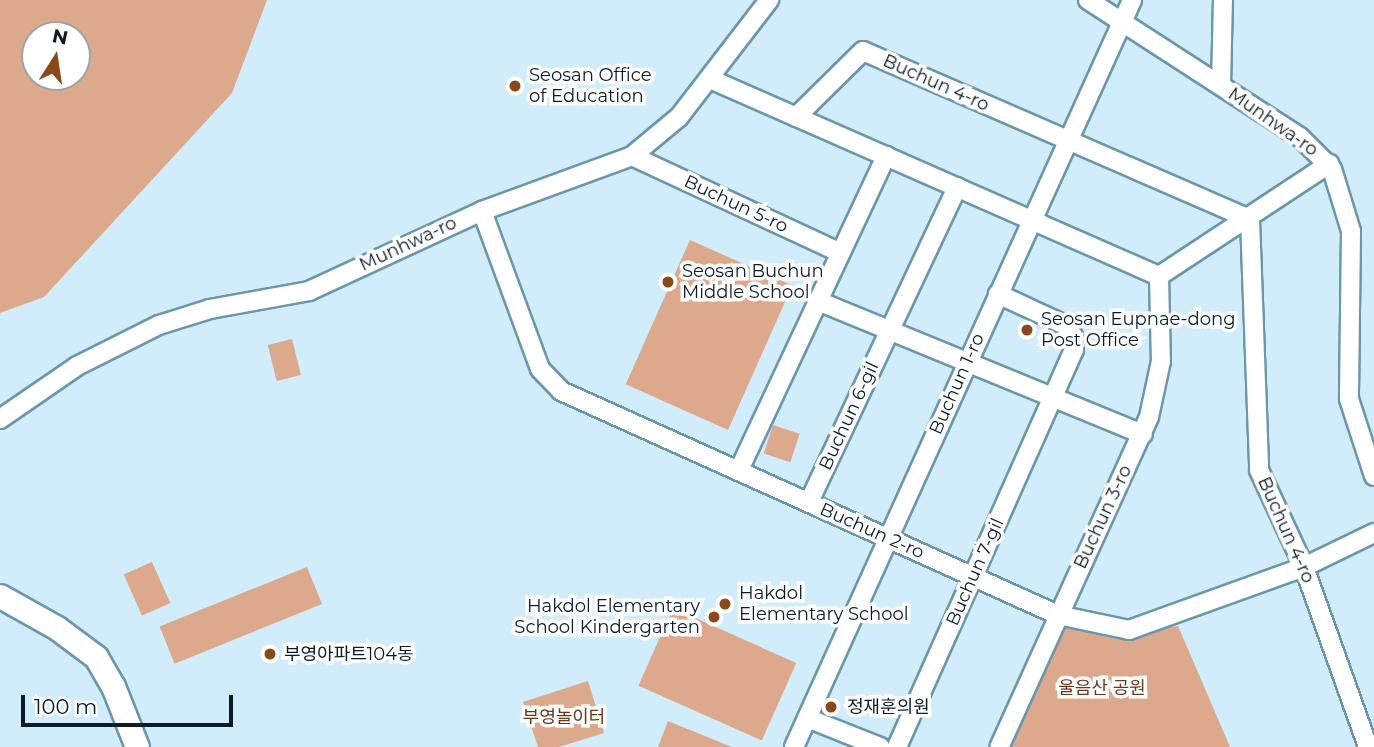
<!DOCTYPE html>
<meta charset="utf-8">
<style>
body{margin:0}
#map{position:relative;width:1374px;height:747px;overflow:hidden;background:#d1ecfa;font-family:Montserrat,"Noto Sans KR",sans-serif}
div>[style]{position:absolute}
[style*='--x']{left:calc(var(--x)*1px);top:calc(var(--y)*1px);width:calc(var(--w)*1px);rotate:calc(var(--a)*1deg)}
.green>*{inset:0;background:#dca98c;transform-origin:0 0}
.roads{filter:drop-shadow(2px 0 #6c96ab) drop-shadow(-2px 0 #6c96ab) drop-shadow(0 2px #6c96ab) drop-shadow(0 -2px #6c96ab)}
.minor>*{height:18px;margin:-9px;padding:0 9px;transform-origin:9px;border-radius:9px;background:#fff}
.major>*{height:23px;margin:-11.5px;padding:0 11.5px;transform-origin:11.5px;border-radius:11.5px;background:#fff}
.dots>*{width:19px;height:19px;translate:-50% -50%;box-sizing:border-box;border:4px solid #fff;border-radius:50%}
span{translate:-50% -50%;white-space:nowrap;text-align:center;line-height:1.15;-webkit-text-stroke:7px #fff;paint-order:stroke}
.poi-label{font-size:18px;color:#0b1c25}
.left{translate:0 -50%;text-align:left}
.right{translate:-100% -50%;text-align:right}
.street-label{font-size:18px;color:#0b1c25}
.park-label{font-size:18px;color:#693919}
.north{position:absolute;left:21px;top:21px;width:70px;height:70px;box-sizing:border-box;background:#fff;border:2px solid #9da4a8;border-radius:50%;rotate:12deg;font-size:19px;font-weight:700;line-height:28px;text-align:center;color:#0b1c25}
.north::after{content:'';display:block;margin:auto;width:24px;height:32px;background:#8b4819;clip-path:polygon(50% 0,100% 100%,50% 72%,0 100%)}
.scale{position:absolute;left:21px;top:695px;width:212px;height:32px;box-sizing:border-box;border:4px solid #0b1c25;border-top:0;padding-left:9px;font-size:21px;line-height:24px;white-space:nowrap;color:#0b1c25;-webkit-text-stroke:5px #fff;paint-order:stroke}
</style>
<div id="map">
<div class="green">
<div style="clip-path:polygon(evenodd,0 0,267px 0,232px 93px,44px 297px,0 313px,0 0,35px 35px,77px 35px,77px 77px,35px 77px,35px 35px)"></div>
<div style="left:690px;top:240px;width:112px;height:158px;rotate:24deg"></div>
<div style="left:292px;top:339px;width:37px;height:25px;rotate:76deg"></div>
<div style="left:773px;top:425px;width:28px;height:30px;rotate:18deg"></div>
<div style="left:152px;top:562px;width:45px;height:31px;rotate:66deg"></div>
<div style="left:307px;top:567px;width:40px;height:159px;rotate:68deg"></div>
<div style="left:673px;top:608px;width:135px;height:85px;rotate:24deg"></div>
<div style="clip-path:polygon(1065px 620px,1122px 634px,1178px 626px,1230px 747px,1012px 747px)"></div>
<div style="clip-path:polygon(588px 681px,604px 733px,559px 747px,538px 747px,523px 702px)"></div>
<div style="clip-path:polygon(668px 721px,732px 747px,658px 747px)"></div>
</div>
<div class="roads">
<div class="minor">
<div style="--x:1088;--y:0;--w:252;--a:32.9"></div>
<div style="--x:1300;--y:137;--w:45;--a:45"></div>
<div style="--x:1332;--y:169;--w:65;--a:73"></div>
<div style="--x:1351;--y:231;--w:168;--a:90.7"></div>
<div style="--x:1349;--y:399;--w:81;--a:72"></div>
<div style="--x:710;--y:79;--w:490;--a:23.7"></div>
<div style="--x:1159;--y:276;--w:85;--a:88.7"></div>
<div style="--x:1161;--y:361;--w:57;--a:102.1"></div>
<div style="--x:1149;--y:417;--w:362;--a:114.4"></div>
<div style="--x:1221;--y:86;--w:86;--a:-88.7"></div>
<div style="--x:796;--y:117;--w:94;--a:-44.6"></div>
<div style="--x:863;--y:51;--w:422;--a:23.5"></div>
<div style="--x:1250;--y:219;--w:251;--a:87.9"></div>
<div style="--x:1259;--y:470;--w:107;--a:65.1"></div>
<div style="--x:1304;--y:567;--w:191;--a:70.4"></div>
<div style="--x:632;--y:156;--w:230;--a:24.9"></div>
<div style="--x:482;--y:211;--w:168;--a:69.8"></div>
<div style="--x:540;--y:369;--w:30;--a:46"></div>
<div style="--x:561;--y:391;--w:545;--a:24.26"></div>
<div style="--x:1058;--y:615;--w:73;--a:11.9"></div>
<div style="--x:1129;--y:630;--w:186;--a:-19.8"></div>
<div style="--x:1304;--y:567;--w:78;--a:-25.9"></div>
<div style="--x:1159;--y:276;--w:204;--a:-33.4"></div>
<div style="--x:818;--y:301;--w:351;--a:22.3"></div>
<div style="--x:0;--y:419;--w:93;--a:-34.5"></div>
<div style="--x:77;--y:366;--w:92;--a:-26.6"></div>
<div style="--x:159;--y:325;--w:53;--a:-17.4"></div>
<div style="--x:210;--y:309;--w:101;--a:-10.3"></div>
<div style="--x:309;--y:291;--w:191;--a:-24.8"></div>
<div style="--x:482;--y:211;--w:160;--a:-20.1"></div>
<div style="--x:632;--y:156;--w:61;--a:-39.7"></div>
<div style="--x:679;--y:117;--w:148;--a:-52.4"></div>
<div style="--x:739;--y:470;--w:347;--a:-64.9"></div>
<div style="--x:809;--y:502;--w:348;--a:-64.8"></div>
<div style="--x:807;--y:718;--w:79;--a:21.7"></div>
<div style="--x:794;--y:747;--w:820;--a:-65.65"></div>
<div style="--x:897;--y:747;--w:435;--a:-66"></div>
<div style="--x:1074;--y:350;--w:14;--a:-94"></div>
<div style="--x:1073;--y:336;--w:14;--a:-126"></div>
<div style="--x:1065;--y:325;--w:74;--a:-155.2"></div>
</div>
<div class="major">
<div style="--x:0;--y:596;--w:65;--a:29.3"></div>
<div style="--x:57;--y:628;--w:49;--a:36.6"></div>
<div style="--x:96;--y:657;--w:34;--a:60"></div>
<div style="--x:113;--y:686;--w:66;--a:68.5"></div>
</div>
</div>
<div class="dots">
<div style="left:515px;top:86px;background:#8b4819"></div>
<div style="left:668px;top:282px;background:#8b4819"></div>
<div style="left:1027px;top:330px;background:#8b4819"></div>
<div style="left:725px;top:604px;background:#8b4819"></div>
<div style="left:714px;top:617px;background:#8b4819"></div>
<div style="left:270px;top:654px;background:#8b4819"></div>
<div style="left:831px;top:707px;background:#8b4819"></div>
</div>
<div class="poi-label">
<span class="left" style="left:529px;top:86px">Seosan Office<br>of Education</span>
<span class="left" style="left:682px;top:282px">Seosan Buchun<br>Middle School</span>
<span class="left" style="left:1041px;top:330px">Seosan Eupnae-dong<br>Post Office</span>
<span class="left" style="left:739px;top:604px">Hakdol<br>Elementary School</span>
<span class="right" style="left:700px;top:617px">Hakdol Elementary<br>School Kindergarten</span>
<span class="left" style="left:284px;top:654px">부영아파트104동</span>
<span class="left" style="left:847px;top:707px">정재훈의원</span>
</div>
<div class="street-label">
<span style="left:936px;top:83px;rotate:24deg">Buchun 4-ro</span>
<span style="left:1273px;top:122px;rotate:35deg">Munhwa-ro</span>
<span style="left:736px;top:204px;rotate:25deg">Buchun 5-ro</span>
<span style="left:408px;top:244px;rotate:-25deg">Munhwa-ro</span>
<span style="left:957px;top:384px;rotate:-66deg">Buchun 1-ro</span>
<span style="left:849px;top:416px;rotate:-65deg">Buchun 6-gil</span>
<span style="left:1103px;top:517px;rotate:-65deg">Buchun 3-ro</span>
<span style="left:1286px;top:530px;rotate:66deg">Buchun 4-ro</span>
<span style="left:872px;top:531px;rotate:24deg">Buchun 2-ro</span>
<span style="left:975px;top:572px;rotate:-66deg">Buchun 7-gil</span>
</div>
<div class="park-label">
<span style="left:1102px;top:688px">울음산 공원</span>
<span style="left:564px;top:717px">부영놀이터</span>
</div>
<div class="north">N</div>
<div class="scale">100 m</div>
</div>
